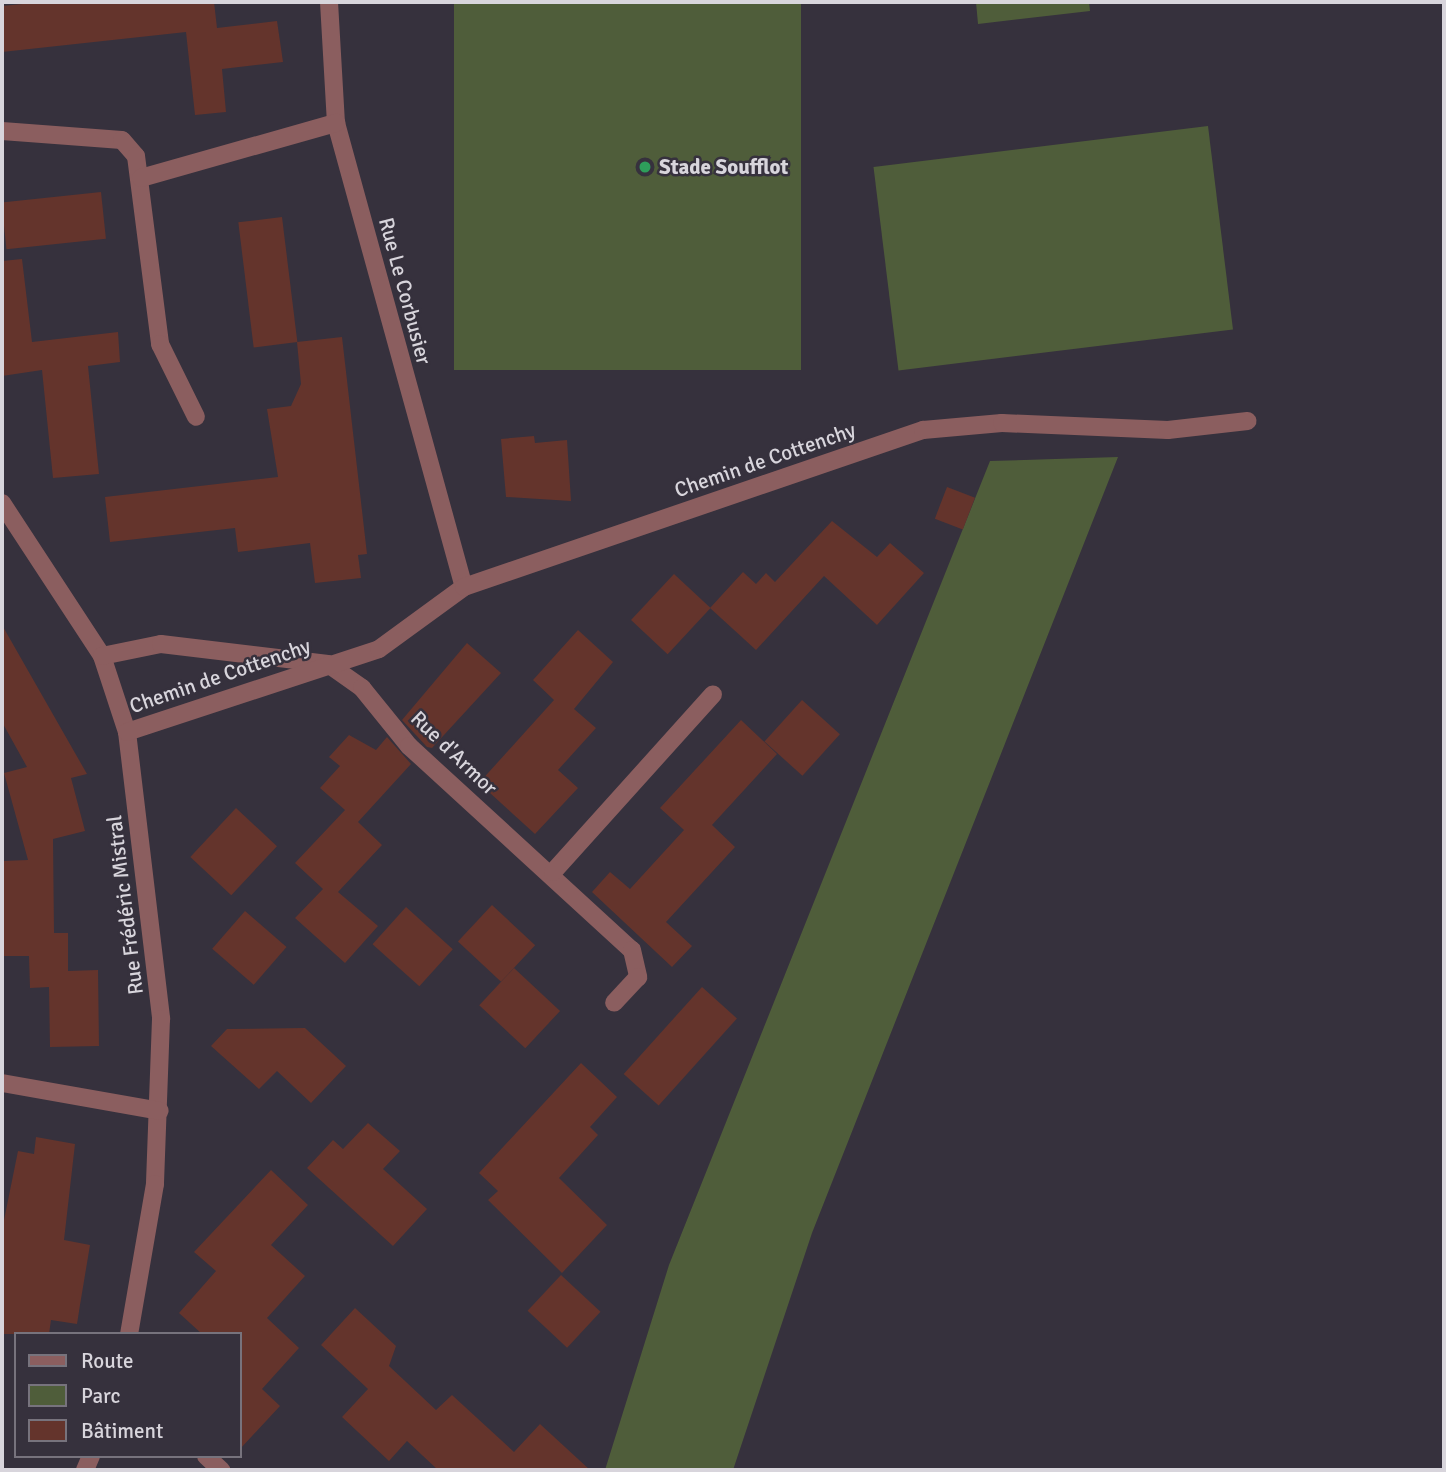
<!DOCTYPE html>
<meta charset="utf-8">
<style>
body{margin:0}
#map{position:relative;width:1446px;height:1472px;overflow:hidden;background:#36313d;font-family:Signika,sans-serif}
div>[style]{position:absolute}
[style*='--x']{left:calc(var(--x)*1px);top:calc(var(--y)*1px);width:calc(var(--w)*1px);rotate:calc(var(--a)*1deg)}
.green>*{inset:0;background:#4f5d3a;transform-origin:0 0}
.building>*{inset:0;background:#64342c;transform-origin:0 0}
.minor>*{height:18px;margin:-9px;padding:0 9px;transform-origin:9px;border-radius:9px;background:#8b5e5f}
.dots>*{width:19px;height:19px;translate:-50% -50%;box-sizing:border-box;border:4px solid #36313d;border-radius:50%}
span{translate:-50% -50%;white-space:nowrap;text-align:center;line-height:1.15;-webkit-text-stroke:5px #36313d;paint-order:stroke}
.poi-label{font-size:21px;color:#d8d5dc;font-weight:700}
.left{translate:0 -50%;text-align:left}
.street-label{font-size:21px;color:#d8d5dc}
.frame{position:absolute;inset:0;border:4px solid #d8d5dc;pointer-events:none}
.legend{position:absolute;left:14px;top:1332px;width:228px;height:126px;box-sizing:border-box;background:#36313d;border:2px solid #77737d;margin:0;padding:9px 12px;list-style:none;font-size:21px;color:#d8d5dc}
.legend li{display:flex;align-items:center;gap:14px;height:35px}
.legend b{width:35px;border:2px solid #77737d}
</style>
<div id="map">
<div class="green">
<div style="left:454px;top:2px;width:347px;height:368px"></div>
<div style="clip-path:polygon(976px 2px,1089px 2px,1090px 11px,978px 24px)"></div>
<div style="left:1208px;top:126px;width:205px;height:337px;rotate:83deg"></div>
<div style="clip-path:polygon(1118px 457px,812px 1233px,733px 1470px,605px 1470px,669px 1265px,990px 461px)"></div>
</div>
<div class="building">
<div style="clip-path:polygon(43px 2px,214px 2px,217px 28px,277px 21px,283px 62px,222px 69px,226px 112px,195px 115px,186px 32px,2px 52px,2px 6px)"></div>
<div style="left:101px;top:192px;width:47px;height:100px;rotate:84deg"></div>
<div style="left:282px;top:217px;width:126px;height:44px;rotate:83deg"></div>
<div style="clip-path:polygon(22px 259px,32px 342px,118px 332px,120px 362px,88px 366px,99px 474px,53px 478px,42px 370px,2px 376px,2px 261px)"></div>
<div style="clip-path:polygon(342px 337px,367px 554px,358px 555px,361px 578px,315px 583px,310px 543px,238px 552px,235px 528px,110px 542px,105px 497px,278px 477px,267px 409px,291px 406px,301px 384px,297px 342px)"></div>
<div style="clip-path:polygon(534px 436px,535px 443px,567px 440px,571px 501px,506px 497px,501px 439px)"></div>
<div style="left:947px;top:487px;width:30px;height:34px;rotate:21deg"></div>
<div style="clip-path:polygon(832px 521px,877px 557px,890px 543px,924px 573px,877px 625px,824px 576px,756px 650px,710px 608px,743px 572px,756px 584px,766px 573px,775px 582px)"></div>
<div style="left:674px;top:574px;width:50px;height:63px;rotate:43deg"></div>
<div style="clip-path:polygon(2px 625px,87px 774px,71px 778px,85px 831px,53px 839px,54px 933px,68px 933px,68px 971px,98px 970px,99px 1046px,50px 1047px,49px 987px,30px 988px,29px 956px,4px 956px,3px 861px,28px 860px,4px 773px,27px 767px,2px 722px)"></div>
<div style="clip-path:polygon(578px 630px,613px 662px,574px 709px,596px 728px,558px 770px,578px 788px,535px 834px,479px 783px,554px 700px,533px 680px)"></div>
<div style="clip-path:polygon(467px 643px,501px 673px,432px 748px,427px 747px,402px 720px)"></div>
<div style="left:802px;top:700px;width:51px;height:56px;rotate:42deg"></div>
<div style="clip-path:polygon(741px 720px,777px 754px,712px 825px,735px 847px,666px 922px,692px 946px,672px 967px,592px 892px,610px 872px,630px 889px,684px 830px,660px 808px)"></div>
<div style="clip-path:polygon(349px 735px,376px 750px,387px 737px,411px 764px,358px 822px,382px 845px,338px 892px,378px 926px,345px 963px,295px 918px,323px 889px,295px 863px,345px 810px,320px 788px,340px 766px,329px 757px)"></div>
<div style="left:236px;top:808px;width:56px;height:67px;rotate:43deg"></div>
<div style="left:492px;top:905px;width:59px;height:50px;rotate:43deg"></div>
<div style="left:406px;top:907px;width:63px;height:50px;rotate:42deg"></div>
<div style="left:245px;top:911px;width:55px;height:50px;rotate:41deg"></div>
<div style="left:514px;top:968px;width:63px;height:51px;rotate:43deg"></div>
<div style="left:702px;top:987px;width:47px;height:117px;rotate:42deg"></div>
<div style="clip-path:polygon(305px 1028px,346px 1066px,311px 1103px,277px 1071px,259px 1089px,211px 1046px,227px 1029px)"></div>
<div style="clip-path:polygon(581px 1063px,617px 1097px,590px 1127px,598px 1135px,559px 1178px,607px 1225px,562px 1273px,488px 1200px,498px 1191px,479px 1173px)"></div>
<div style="clip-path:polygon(368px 1123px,400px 1151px,383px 1169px,427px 1209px,393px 1246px,307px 1168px,333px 1140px,343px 1149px)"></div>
<div style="clip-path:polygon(36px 1137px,75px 1144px,64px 1240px,90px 1245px,80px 1305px,77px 1324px,51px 1320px,49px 1334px,2px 1334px,2px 1230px,18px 1151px,34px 1154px)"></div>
<div style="clip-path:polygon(271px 1170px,308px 1205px,271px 1245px,305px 1276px,267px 1318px,299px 1348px,262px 1389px,280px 1406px,240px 1449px,240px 1334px,202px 1334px,179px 1313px,216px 1271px,194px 1252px)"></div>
<div style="left:561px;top:1275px;width:54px;height:49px;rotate:43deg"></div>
<div style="clip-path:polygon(355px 1308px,396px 1346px,389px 1366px,436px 1410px,452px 1395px,514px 1452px,540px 1424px,590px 1470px,438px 1470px,407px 1441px,389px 1461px,342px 1417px,368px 1389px,321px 1345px)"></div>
</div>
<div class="minor">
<div style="--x:329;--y:2;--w:121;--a:86.7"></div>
<div style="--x:336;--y:123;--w:481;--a:74.6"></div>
<div style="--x:2;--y:131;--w:120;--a:4.3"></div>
<div style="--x:122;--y:140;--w:21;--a:49"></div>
<div style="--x:136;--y:156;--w:190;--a:82.7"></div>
<div style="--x:160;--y:344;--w:81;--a:63.7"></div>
<div style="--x:141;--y:178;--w:203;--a:-15.8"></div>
<div style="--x:2;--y:503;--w:183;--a:56.8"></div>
<div style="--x:102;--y:656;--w:80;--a:71.8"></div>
<div style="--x:127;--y:732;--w:289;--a:83.2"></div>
<div style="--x:161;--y:1019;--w:165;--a:92.1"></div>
<div style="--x:155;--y:1184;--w:152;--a:99.8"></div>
<div style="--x:102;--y:656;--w:60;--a:-11.5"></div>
<div style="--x:161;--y:644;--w:168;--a:6.8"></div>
<div style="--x:328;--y:664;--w:42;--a:35.2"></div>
<div style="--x:362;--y:688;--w:75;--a:51"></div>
<div style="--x:409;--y:746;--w:302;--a:42.5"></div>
<div style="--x:632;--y:950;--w:28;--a:77"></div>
<div style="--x:638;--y:977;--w:35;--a:133"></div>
<div style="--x:127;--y:732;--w:265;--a:-18.2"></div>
<div style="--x:379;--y:649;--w:105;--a:-36.1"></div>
<div style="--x:464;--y:587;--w:485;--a:-18.9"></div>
<div style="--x:923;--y:430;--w:79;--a:-5.1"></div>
<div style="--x:1002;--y:423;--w:166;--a:2.4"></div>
<div style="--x:1168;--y:430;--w:80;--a:-6.5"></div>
<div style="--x:553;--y:872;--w:239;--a:-48"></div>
<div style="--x:2;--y:1083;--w:160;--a:10"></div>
<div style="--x:206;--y:1456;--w:21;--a:43"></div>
<div style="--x:85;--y:1470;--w:15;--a:-67"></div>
</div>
<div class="dots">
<div style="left:645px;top:167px;background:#2e9e5b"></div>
</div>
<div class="poi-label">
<span class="left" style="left:659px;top:167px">Stade Soufflot</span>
</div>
<div class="street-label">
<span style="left:405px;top:291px;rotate:75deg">Rue Le Corbusier</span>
<span style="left:765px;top:460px;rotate:-19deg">Chemin de Cottenchy</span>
<span style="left:220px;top:676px;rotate:-19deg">Chemin de Cottenchy</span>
<span style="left:454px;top:753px;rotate:44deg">Rue d'Armor</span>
<span style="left:125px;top:905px;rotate:-97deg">Rue Frédéric Mistral</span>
</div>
<div class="frame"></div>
<ul class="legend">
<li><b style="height:9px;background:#8b5e5f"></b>Route</li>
<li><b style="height:19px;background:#4f5d3a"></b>Parc</li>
<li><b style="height:19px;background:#64342c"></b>Bâtiment</li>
</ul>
</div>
